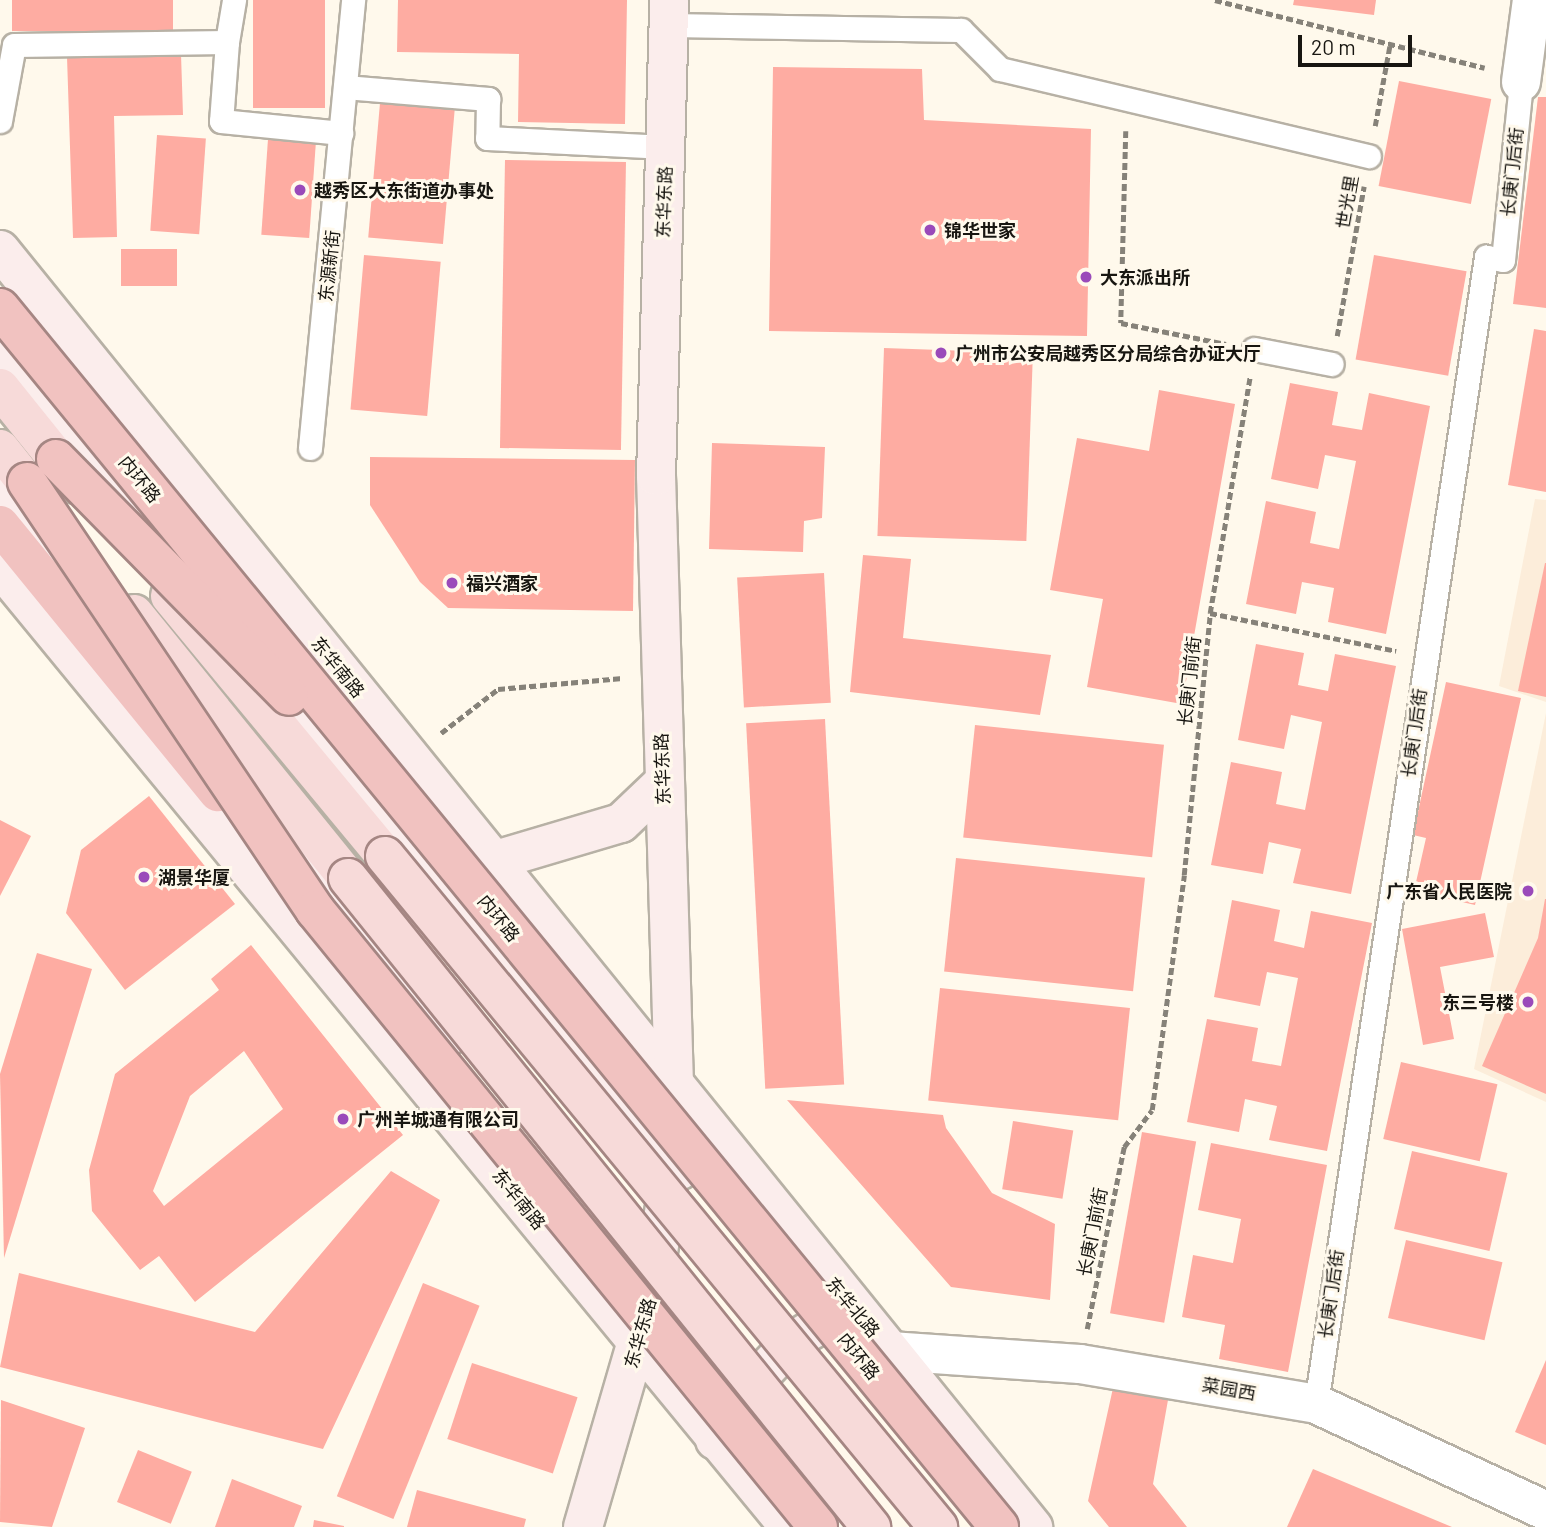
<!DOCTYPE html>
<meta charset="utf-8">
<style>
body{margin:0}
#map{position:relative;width:1546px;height:1527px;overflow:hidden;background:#fff9ec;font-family:Barlow,"Noto Sans SC",sans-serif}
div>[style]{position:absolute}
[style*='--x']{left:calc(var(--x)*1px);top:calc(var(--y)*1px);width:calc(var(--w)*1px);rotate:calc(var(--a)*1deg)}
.medical>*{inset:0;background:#fcedda}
.building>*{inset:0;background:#feaca2;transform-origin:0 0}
.path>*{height:4.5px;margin-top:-2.25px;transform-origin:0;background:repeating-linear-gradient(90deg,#868279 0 7px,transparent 0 10.5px)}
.roads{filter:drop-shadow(2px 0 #b7b1a5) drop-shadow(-2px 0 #b7b1a5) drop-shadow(0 2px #b7b1a5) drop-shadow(0 -2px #b7b1a5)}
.lane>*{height:23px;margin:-11.5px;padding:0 11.5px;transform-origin:11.5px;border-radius:11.5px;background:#fff}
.street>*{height:38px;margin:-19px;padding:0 19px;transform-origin:19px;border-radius:19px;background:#fff}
.secondary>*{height:38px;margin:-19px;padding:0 19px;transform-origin:19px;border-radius:19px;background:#fbedec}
.primary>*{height:38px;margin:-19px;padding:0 19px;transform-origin:19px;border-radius:19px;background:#f7dad9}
.highway>*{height:38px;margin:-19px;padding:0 19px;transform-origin:19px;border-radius:19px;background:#f1c2c0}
.bridges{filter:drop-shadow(2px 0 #a58683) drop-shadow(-2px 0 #a58683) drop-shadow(0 2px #a58683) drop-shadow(0 -2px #a58683)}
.primary-bridge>*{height:38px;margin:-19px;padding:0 19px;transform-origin:19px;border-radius:19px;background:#f7dad9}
.highway-bridge>*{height:38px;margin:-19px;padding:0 19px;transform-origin:19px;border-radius:19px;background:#f1c2c0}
.dots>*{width:19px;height:19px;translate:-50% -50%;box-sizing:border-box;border:4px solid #fff9ec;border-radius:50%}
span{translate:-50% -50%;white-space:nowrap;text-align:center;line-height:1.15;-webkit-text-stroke:6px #fff9ec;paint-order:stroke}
.street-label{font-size:18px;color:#181611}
.poi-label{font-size:18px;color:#181611;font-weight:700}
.left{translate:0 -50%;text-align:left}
.right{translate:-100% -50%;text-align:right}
.scale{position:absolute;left:1298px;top:35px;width:114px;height:32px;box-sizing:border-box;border:4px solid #181611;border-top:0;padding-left:9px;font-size:21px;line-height:24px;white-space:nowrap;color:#181611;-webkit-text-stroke:5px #fff9ec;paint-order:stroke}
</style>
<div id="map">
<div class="medical">
<div style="clip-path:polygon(1535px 499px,1546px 500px,1546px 702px,1499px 686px)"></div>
<div style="clip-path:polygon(1546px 713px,1546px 1102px,1474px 1069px)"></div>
</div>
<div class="building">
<div style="left:12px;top:0;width:161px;height:31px"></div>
<div style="left:253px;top:0;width:72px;height:108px"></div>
<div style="clip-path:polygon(398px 0,627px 0,625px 124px,518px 122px,519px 54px,397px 52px)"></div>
<div style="clip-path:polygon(1294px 0,1376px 0,1374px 15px,1293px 5px)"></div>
<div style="clip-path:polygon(181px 54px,183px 115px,114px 116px,117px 237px,73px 238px,67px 57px)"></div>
<div style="clip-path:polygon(773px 67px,922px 69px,924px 120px,1091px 129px,1087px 336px,769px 331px)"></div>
<div style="left:1399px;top:81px;width:94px;height:107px;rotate:11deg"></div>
<div style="clip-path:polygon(1538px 97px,1546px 97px,1546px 308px,1513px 304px)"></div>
<div style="left:380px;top:103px;width:75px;height:135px;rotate:5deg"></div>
<div style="left:157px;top:135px;width:49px;height:96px;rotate:4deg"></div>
<div style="left:268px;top:139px;width:48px;height:96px;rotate:4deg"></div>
<div style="left:505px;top:160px;width:121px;height:288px;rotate:1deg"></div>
<div style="left:177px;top:249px;width:37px;height:56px;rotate:90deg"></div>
<div style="left:364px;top:255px;width:77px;height:155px;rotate:5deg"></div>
<div style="left:1374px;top:255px;width:94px;height:106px;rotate:10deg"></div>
<div style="clip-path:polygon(1534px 329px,1546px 331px,1546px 492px,1508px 485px)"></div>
<div style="left:884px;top:348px;width:149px;height:188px;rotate:2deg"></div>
<div style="clip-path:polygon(1290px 383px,1338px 392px,1332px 425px,1362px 430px,1369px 393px,1430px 406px,1386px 634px,1328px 622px,1334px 588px,1302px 582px,1296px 614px,1246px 604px,1266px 501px,1316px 512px,1310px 543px,1339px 549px,1356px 461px,1325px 455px,1318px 489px,1271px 479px)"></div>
<div style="clip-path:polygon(1159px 390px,1235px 404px,1182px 704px,1087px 687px,1103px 599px,1050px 590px,1077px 438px,1149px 451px)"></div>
<div style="clip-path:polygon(712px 443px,825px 447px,822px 518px,804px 521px,803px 552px,709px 549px)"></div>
<div style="clip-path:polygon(370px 457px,635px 460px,633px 611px,448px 608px,420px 582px,370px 505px)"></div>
<div style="clip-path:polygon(863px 555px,911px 559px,903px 638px,1051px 655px,1040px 715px,850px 692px)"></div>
<div style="clip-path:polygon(1545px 563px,1546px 563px,1546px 697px,1518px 691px)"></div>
<div style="left:824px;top:573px;width:130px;height:87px;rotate:87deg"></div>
<div style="clip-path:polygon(1256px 644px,1304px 653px,1298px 685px,1328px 691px,1335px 654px,1396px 666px,1351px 894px,1293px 883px,1301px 849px,1269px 842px,1263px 874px,1211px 865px,1231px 762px,1282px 772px,1276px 804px,1305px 810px,1322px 722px,1291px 715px,1284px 749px,1238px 740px)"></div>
<div style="clip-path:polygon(1446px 682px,1521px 698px,1475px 905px,1414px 891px,1426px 838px,1413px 835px)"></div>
<div style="left:825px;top:719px;width:366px;height:79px;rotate:87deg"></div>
<div style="left:975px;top:725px;width:190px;height:113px;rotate:6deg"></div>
<div style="clip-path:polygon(149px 796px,235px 904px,125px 990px,66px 913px,81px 850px)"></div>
<div style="clip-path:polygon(0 820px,31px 836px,0 896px)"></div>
<div style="left:956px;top:858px;width:190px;height:114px;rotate:6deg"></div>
<div style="clip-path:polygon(1545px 899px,1546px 899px,1546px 1094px,1482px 1066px,1538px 938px)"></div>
<div style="clip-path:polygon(1232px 900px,1280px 910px,1274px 941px,1304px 948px,1311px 911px,1372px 923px,1327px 1151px,1269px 1140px,1277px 1106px,1245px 1099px,1239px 1132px,1187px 1122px,1207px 1019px,1258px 1028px,1252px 1061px,1281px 1066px,1298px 978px,1267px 972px,1260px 1006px,1214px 997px)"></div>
<div style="clip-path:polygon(1485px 913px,1494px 957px,1440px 967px,1454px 1039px,1423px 1045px,1402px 929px)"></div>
<div style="clip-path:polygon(evenodd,251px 945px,403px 1135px,195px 1302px,159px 1256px,140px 1270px,92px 1211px,89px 1170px,115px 1074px,219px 990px,211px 979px,251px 945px,244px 1051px,283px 1109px,164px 1206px,153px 1191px,190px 1096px,244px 1051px)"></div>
<div style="clip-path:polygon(37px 953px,92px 969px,4px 1258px,0 1074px)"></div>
<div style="left:940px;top:988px;width:191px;height:113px;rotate:6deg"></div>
<div style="left:1401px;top:1062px;width:99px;height:79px;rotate:13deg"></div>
<div style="clip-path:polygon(787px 1100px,943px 1115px,946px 1128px,992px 1193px,1055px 1224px,1050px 1300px,951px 1287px)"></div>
<div style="left:1013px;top:1121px;width:61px;height:69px;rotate:9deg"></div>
<div style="left:1142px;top:1132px;width:55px;height:184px;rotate:10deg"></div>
<div style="clip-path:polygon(1211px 1143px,1327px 1165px,1288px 1372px,1219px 1359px,1225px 1325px,1182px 1317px,1193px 1255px,1233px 1263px,1241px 1219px,1198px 1210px)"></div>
<div style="left:1412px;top:1151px;width:98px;height:80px;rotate:13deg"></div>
<div style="clip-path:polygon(391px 1171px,440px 1200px,323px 1449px,0 1367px,19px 1273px,255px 1332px)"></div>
<div style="left:1406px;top:1240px;width:99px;height:80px;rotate:13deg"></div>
<div style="left:423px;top:1283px;width:61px;height:230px;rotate:22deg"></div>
<div style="clip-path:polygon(1546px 1360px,1546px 1445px,1515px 1432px)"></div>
<div style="left:472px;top:1363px;width:111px;height:80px;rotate:18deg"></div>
<div style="clip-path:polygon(1113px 1388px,1168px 1400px,1153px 1484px,1187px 1527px,1109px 1527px,1088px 1501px)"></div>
<div style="clip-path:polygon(1px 1400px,85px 1428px,52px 1527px,0 1522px)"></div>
<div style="left:138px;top:1450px;width:58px;height:56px;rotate:22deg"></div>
<div style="clip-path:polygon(1313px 1469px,1452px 1527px,1287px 1527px)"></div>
<div style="clip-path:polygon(232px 1479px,302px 1506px,294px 1527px,215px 1527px)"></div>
<div style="clip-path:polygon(417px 1490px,526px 1519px,524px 1527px,407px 1527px)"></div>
<div style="clip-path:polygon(314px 1520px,344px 1526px,344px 1527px,313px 1527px)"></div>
</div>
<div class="path">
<div style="--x:1215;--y:0;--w:278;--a:14.1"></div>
<div style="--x:1375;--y:126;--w:83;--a:-79.6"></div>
<div style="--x:1126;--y:131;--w:192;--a:91.5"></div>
<div style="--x:1121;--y:323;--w:107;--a:11.3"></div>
<div style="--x:1337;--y:336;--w:152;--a:-79.8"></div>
<div style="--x:1210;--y:613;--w:190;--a:11.5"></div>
<div style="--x:441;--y:733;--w:72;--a:-37.7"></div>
<div style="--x:498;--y:689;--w:125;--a:-5"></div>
<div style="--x:1087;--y:1329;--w:186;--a:-78.5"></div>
<div style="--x:1124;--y:1147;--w:46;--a:-52.9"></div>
<div style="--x:1152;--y:1110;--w:237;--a:-82.2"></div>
<div style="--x:1184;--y:875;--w:263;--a:-84.3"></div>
<div style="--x:1210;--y:613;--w:239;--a:-80.4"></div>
</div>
<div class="roads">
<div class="lane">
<div style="--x:668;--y:25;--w:293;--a:1"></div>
<div style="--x:961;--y:30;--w:55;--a:45"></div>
<div style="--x:1000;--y:69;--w:379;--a:13.3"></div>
<div style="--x:227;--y:42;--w:79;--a:94.3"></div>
<div style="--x:221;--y:121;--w:121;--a:5.7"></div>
<div style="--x:345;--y:87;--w:144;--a:4.8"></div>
<div style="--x:488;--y:99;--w:39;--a:91"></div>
<div style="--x:487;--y:138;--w:179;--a:2.9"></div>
<div style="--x:0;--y:121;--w:77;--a:-79.6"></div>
<div style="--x:14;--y:45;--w:213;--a:-0.8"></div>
<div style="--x:227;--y:42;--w:43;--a:-80.5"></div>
<div style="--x:1254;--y:349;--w:79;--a:10.9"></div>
<div style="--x:310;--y:448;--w:450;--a:-84.5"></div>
<div style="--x:1316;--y:1404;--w:1160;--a:-81.57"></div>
<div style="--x:1486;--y:257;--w:17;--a:10"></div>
<div style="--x:1503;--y:260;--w:179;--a:-84.2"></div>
</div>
<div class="street">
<div style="--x:1521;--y:82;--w:83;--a:-82.4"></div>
<div style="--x:890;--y:1351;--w:190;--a:3.9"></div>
<div style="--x:1080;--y:1364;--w:239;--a:9.6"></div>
<div style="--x:1316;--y:1404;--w:254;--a:24.9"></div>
</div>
<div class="secondary">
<div style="--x:0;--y:250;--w:1643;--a:51.03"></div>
<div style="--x:0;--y:342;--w:298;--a:50.7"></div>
<div style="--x:0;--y:490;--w:123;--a:50"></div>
<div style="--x:0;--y:567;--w:1243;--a:50.58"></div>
<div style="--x:270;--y:671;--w:646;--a:50.59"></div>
<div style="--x:260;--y:803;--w:300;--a:50.7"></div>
<div style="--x:496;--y:860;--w:130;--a:-16.5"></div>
<div style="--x:621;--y:823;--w:58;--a:-43.6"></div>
<div style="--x:715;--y:1440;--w:66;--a:-56.8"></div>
<div style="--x:751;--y:1385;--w:61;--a:-46.3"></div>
<div style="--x:793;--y:1341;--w:54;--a:-31.3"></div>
<div style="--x:839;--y:1313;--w:17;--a:-7"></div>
<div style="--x:583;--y:1527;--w:251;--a:-73.8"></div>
<div style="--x:653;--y:1286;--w:122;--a:-81.5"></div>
<div style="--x:671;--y:1165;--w:80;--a:-87.9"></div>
<div style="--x:674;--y:1085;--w:609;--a:-91.69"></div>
<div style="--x:656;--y:476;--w:476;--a:-88.4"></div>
</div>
<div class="primary">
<div style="--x:0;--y:388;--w:124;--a:51.2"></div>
<div style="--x:0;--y:449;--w:75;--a:51.5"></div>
<div style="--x:170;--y:596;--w:337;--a:50.4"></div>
<div style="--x:134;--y:614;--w:340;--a:51"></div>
</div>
<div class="highway">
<div style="--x:0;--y:525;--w:345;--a:50.8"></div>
</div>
</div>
<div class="bridges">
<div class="primary-bridge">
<div style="--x:385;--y:856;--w:870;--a:50.51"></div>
<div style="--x:348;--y:878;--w:834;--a:51.14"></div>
</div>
<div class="highway-bridge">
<div style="--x:0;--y:308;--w:1576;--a:50.66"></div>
<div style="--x:56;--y:459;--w:332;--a:45.5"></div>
<div style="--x:27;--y:482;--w:516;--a:56.06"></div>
<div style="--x:315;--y:910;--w:796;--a:50.81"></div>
</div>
</div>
<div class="dots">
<div style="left:300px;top:190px;background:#9a4aba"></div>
<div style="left:930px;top:230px;background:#9a4aba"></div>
<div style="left:1086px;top:277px;background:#9a4aba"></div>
<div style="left:941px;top:353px;background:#9a4aba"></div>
<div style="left:452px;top:583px;background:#9a4aba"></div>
<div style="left:144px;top:877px;background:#9a4aba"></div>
<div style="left:1528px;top:891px;background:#9a4aba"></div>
<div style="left:1528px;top:1002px;background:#9a4aba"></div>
<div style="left:343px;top:1119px;background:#9a4aba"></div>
</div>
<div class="street-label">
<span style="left:1512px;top:172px;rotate:-84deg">长庚门后街</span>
<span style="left:664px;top:202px;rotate:-88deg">东华东路</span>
<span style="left:1347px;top:202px;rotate:-80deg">世光里</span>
<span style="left:329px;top:266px;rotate:-84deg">东源新街</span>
<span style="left:140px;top:479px;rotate:51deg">内环路</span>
<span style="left:338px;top:667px;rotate:51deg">东华南路</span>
<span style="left:1189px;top:681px;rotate:-84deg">长庚门前街</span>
<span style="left:1414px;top:733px;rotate:-82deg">长庚门后街</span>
<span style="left:662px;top:769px;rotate:-92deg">东华东路</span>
<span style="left:499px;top:918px;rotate:51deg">内环路</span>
<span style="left:519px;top:1199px;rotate:51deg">东华南路</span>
<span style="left:1092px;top:1232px;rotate:-79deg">长庚门前街</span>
<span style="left:1331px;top:1294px;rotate:-82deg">长庚门后街</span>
<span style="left:853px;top:1307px;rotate:50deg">东华北路</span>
<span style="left:640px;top:1333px;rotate:-74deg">东华东路</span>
<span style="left:859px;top:1356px;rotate:51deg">内环路</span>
<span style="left:1229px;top:1389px;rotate:10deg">菜园西</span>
</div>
<div class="poi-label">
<span class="left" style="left:314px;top:190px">越秀区大东街道办事处</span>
<span class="left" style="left:944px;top:230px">锦华世家</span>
<span class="left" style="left:1100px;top:277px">大东派出所</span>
<span class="left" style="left:955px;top:353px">广州市公安局越秀区分局综合办证大厅</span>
<span class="left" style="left:466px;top:583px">福兴酒家</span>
<span class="left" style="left:158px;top:877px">湖景华厦</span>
<span class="right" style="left:1512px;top:891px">广东省人民医院</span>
<span class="right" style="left:1514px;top:1002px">东三号楼</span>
<span class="left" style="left:357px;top:1119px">广州羊城通有限公司</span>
</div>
<div class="scale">20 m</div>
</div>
